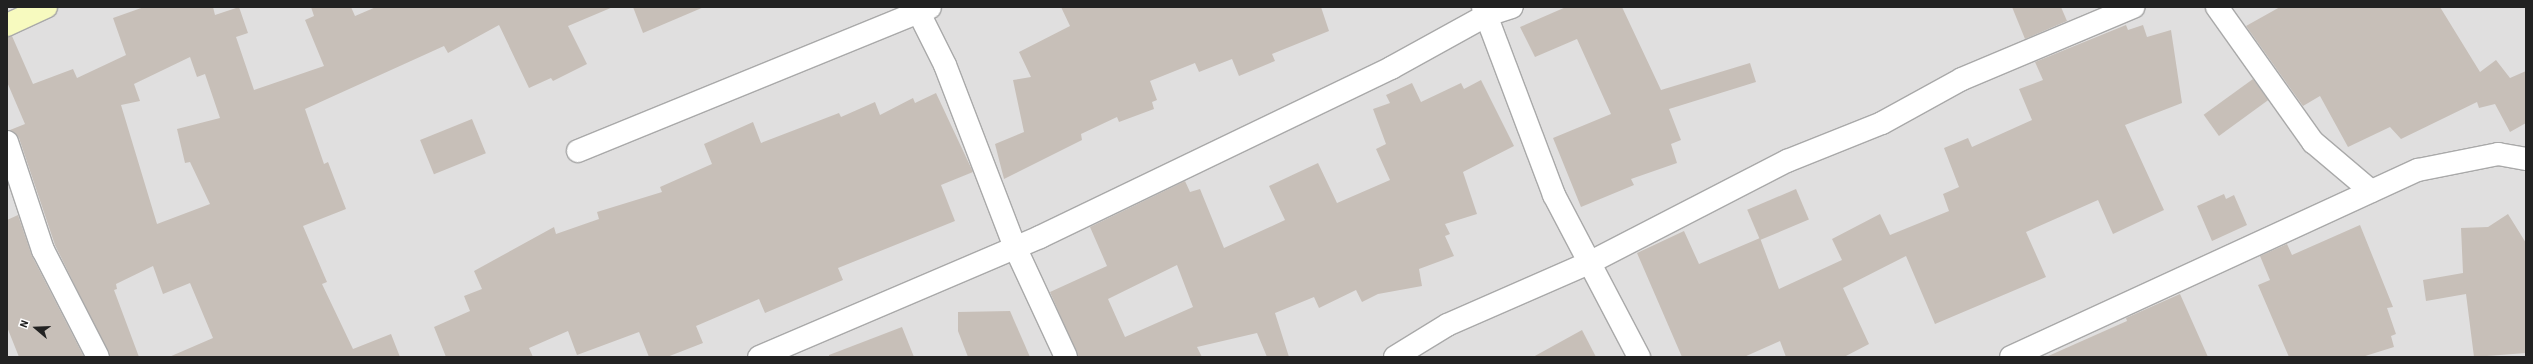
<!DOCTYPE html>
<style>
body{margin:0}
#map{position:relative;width:2533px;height:364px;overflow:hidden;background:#f2efe9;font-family:"Source Sans 3",sans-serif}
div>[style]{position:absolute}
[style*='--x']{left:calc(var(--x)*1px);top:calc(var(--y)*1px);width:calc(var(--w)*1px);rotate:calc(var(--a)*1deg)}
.residential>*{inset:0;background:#e0dfdf;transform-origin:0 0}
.building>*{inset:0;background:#c7bfb8;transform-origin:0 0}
.roads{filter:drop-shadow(1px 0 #a9a9a9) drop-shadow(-1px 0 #a9a9a9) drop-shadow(0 1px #a9a9a9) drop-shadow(0 -1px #a9a9a9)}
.street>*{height:22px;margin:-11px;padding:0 11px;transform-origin:11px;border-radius:11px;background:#fff}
.secondary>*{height:22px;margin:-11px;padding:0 11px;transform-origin:11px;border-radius:11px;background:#f7fabf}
span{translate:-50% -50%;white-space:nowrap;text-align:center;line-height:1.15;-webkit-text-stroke:3px #fff;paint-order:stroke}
.frame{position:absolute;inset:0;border:8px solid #222;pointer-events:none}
.north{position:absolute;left:16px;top:308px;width:40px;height:40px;-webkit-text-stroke:3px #fff;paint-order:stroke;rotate:289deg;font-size:11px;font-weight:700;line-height:16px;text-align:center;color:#222}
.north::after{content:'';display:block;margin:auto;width:14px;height:18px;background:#222;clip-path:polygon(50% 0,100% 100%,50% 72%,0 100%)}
</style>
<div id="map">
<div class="residential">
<div style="left:7px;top:7px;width:2519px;height:350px"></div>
</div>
<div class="building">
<div style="clip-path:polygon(evenodd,144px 7px,213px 7px,215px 15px,239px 7px,248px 33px,236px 37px,254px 90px,324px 66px,305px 20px,314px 16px,311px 7px,351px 7px,355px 16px,376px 7px,613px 7px,568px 26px,587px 64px,553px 81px,551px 78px,529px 88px,499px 25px,448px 53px,444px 46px,305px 109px,324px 164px,328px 162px,346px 209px,303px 226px,327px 282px,322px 284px,353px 349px,391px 334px,400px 357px,169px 357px,213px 338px,190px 283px,163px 294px,153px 266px,116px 284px,117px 289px,114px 290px,139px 357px,110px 357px,55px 245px,19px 138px,10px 130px,25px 124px,7px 82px,7px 37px,12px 36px,33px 84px,73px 69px,77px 78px,126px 55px,113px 18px,144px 7px,190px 57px,197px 77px,205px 74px,220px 118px,177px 129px,185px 163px,190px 162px,210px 204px,157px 224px,121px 105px,140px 101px,134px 84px,190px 57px)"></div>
<div style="clip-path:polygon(633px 7px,704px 7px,643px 33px)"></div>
<div style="clip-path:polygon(1061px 7px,1321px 7px,1329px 31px,1272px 54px,1275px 61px,1239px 76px,1232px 59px,1199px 72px,1195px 63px,1150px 81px,1157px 100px,1152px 102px,1154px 109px,1119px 122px,1117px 117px,1081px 134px,1082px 140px,1004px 179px,995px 144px,1024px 132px,1013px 80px,1031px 77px,1019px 52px,1070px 26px)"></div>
<div style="clip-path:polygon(1566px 7px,1622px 7px,1661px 90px,1750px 63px,1756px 82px,1669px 109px,1681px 140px,1671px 144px,1677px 163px,1631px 179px,1634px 185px,1581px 207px,1553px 138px,1611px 114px,1577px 39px,1535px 57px,1520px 27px)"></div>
<div style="clip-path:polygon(2012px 7px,2061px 7px,2067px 21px,2025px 39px)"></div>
<div style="clip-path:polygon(2280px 7px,2440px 7px,2480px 72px,2496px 60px,2510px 78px,2526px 71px,2526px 123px,2510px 132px,2495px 104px,2479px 108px,2477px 102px,2401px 139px,2390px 127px,2348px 147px,2320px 96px,2303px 106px,2246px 26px)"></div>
<div style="clip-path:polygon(2126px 25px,2128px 30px,2143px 25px,2147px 37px,2171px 30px,2182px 103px,2125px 125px,2164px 210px,2113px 234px,2098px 200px,2026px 232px,2046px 277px,1935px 324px,1906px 256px,1843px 288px,1869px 344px,1844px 357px,1786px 357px,1780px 341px,1744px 357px,1682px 357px,1637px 253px,1684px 231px,1699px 264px,1760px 238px,1779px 289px,1842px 260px,1832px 239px,1880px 214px,1890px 235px,1949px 211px,1943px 194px,1959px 187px,1944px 148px,1968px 138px,1972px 147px,2032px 120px,2019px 89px,2043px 80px,2035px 62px)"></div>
<div style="left:2253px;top:79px;width:26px;height:61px;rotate:54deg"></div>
<div style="clip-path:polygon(evenodd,1481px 80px,1514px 146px,1463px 172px,1477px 214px,1445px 224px,1450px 234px,1445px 236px,1454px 256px,1419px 269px,1422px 286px,1378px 294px,1362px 302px,1356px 290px,1319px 308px,1314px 297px,1275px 313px,1289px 357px,1267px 357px,1257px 333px,1197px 347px,1202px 357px,1078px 357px,1050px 292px,1107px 266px,1090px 227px,1185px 181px,1190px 192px,1200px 189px,1224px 248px,1285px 220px,1269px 186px,1318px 163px,1337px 203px,1390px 180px,1376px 149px,1386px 144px,1373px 109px,1390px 103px,1386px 95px,1412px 83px,1421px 102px,1461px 83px,1464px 89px,1481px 80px,1177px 265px,1193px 307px,1125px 337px,1108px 299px,1177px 265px)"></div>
<div style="clip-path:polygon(936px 93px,973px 172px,941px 185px,955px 221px,838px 268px,843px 280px,765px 313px,759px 299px,696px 326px,703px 343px,667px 357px,649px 357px,639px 332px,577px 355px,568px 331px,529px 348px,533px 357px,446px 357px,434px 327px,470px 311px,464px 296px,482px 289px,474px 271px,554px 227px,556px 234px,599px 219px,597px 212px,662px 192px,660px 187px,712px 164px,704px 144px,753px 122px,761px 143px,839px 113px,841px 117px,875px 102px,880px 115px,913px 98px,915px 103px)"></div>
<div style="left:472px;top:119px;width:37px;height:56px;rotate:68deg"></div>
<div style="left:1796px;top:189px;width:33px;height:53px;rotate:67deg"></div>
<div style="clip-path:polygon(2224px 194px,2226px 199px,2234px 195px,2247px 225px,2212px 241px,2197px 206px)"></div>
<div style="clip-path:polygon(2508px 214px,2526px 243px,2526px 353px,2474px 357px,2466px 294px,2426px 301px,2423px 280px,2463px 273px,2461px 228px,2488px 227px)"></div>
<div style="clip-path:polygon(18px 215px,32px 256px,84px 357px,19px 357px,7px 327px,7px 220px)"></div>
<div style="clip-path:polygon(2360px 225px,2393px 307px,2387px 308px,2396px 334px,2391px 336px,2394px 347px,2362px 357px,2289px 357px,2258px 285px,2270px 280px,2260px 256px,2287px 244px,2292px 255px)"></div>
<div style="clip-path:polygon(2180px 294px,2208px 357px,2046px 357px,2127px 321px,2126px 318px)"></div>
<div style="clip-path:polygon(1010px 311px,1030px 357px,968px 357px,958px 331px,958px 312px)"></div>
<div style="clip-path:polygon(902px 327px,914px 357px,829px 357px,829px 355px)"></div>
<div style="clip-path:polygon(1582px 330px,1596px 357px,1533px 357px)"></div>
</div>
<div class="roads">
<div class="street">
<div style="--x:916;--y:7;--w:65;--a:63.4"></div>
<div style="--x:945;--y:65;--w:195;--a:69"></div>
<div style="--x:1015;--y:247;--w:121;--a:65.1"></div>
<div style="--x:1483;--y:7;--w:201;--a:69.3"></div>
<div style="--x:1554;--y:195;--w:183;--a:62.3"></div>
<div style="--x:2217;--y:7;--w:166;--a:54.6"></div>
<div style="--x:2313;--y:142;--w:76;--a:40.2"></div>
<div style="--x:7;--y:142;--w:114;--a:71.6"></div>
<div style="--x:43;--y:250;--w:120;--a:62.8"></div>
<div style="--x:578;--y:151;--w:380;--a:-22.2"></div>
<div style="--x:759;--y:357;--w:306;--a:-23.1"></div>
<div style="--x:1040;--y:237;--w:390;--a:-25.7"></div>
<div style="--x:1391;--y:68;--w:110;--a:-28.9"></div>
<div style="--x:1487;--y:15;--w:26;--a:-18"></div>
<div style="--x:1395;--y:357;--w:61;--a:-31.6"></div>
<div style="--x:1447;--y:325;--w:155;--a:-23.6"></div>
<div style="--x:1589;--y:263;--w:223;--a:-27.3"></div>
<div style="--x:1787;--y:161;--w:102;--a:-21.8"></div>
<div style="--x:1882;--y:123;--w:91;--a:-28.8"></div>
<div style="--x:1962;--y:79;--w:186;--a:-22.8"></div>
<div style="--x:2011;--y:357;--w:448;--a:-24.7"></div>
<div style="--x:2418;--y:170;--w:82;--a:-11.3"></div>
<div style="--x:2498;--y:154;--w:28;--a:10"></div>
</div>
<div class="secondary">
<div style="--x:7;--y:25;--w:43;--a:-24.8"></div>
</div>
</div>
<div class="frame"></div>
<div class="north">N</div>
</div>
